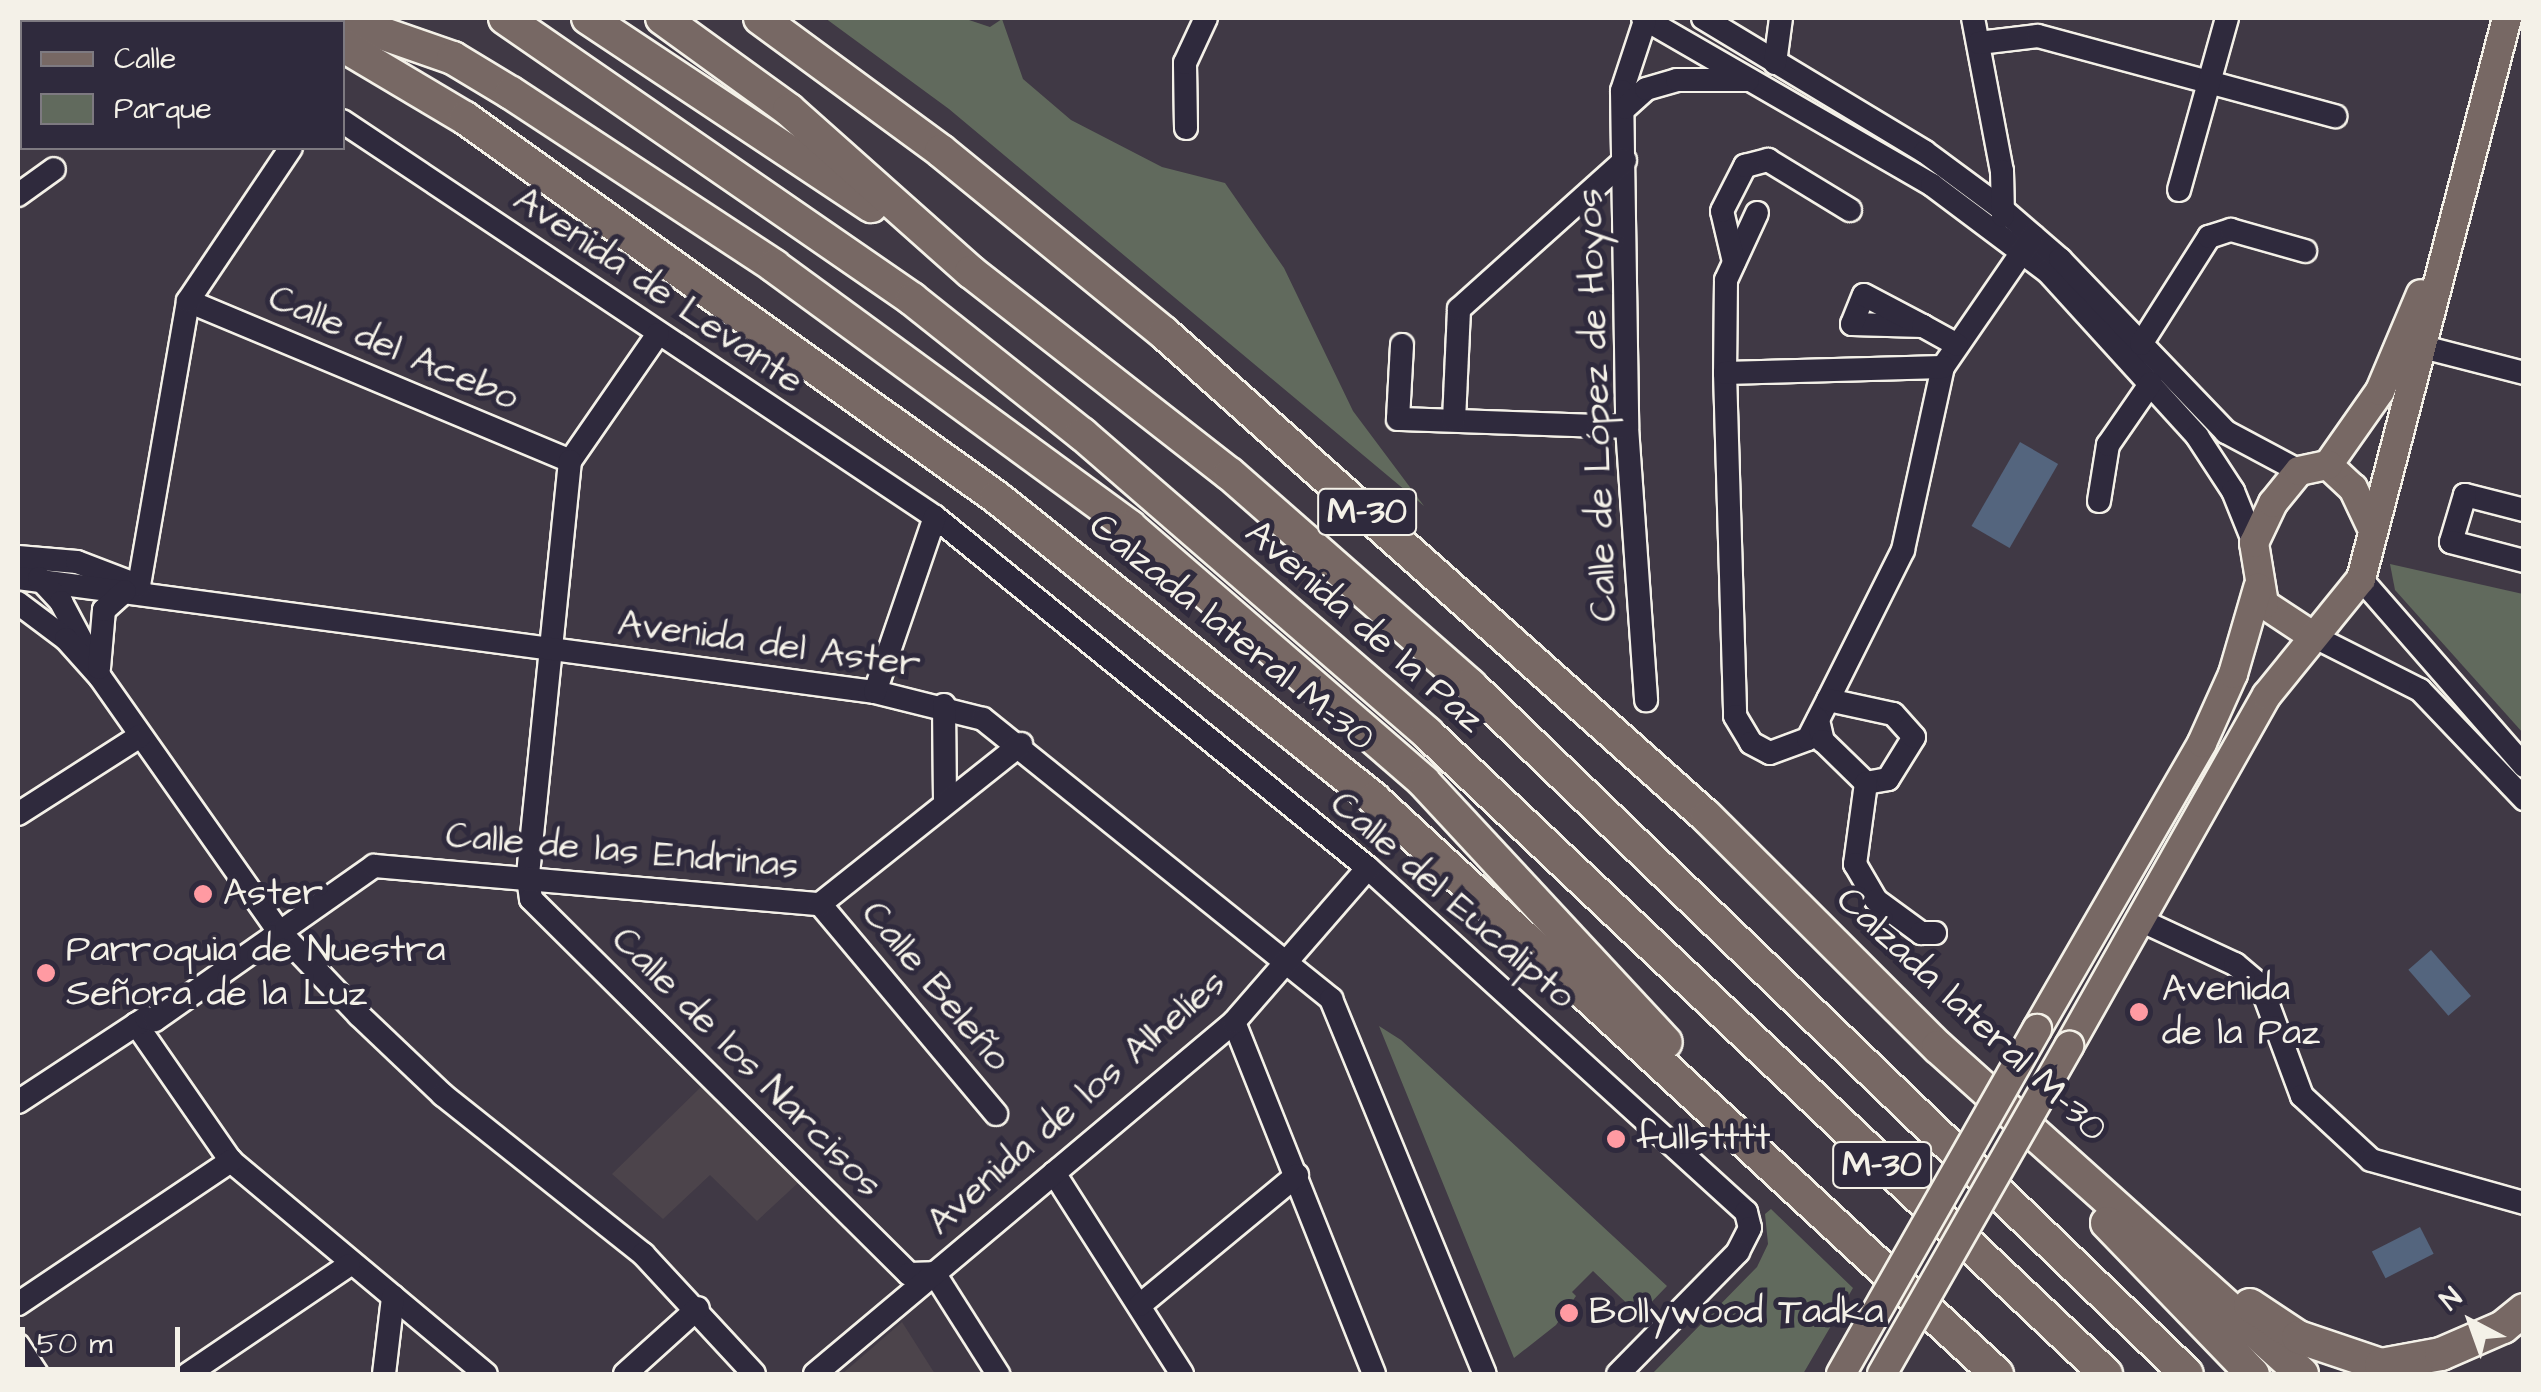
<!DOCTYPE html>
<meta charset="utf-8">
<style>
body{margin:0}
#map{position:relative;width:2541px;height:1392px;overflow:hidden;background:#403945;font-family:"Architects Daughter",sans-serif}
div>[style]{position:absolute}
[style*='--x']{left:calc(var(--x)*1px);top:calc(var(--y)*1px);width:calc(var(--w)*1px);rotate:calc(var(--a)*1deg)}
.built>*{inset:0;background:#4c444b}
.green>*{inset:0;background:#616a5d}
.water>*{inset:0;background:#54657e;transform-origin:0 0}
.roads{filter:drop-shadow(2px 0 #f4f1e8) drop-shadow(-2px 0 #f4f1e8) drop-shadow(0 2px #f4f1e8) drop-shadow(0 -2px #f4f1e8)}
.minor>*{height:22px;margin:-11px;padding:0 11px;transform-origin:11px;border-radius:11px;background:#2f2a3d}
.major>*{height:28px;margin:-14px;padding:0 14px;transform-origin:14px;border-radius:14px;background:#776864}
.highway>*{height:32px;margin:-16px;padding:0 16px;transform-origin:16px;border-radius:16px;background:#776864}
.bridges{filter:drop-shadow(2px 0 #f4f1e8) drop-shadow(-2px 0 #f4f1e8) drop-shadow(0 2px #f4f1e8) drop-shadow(0 -2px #f4f1e8)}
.major-bridge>*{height:28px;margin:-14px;padding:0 14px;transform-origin:14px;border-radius:14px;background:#776864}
.dots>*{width:28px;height:28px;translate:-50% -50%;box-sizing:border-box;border:5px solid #2f2a3d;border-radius:50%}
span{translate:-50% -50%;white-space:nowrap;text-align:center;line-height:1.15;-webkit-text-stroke:10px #2f2a3d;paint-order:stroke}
.shield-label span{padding:2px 8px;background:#2f2a3d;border:2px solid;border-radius:8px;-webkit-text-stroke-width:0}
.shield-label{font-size:35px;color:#f4f1e8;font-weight:700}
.street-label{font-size:38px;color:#f4f1e8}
.poi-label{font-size:38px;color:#f4f1e8}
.left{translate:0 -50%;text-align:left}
.frame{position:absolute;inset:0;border:20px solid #f4f1e8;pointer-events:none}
.legend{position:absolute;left:20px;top:20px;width:325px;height:130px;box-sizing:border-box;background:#2f2a3d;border:2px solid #7e7a81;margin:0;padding:12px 18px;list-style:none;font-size:30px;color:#f4f1e8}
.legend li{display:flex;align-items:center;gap:20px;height:50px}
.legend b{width:50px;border:2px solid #7e7a81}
.north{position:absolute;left:2421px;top:1272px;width:100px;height:100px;-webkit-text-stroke:8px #2f2a3d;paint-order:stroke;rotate:319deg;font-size:28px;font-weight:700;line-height:40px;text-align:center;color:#f4f1e8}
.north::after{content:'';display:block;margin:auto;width:35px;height:45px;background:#f4f1e8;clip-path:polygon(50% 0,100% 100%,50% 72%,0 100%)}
.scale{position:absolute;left:20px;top:1327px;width:160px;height:45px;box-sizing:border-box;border:5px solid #f4f1e8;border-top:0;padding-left:12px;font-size:30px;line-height:35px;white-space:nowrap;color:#f4f1e8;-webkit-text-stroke:8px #2f2a3d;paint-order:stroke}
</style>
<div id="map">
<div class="built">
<div style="clip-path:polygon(703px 1085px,799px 1182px,757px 1221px,710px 1175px,663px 1219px,612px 1174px)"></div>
<div style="clip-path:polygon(902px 1322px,935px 1374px,842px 1374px)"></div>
</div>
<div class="green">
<div style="clip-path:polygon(825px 18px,963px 18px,990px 27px,1002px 19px,1023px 79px,1071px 120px,1162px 167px,1225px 183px,1284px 268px,1353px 411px,1424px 506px,949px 109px)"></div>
<div style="clip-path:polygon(2390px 564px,2523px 594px,2523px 733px,2395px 590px)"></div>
<div style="clip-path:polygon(1379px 1026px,1401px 1040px,1667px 1286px,1639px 1315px,1593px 1271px,1572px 1292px,1576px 1296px,1556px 1325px,1514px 1358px)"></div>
<div style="clip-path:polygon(1771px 1209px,1853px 1288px,1803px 1374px,1652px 1374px,1757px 1267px,1768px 1244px,1765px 1214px)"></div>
</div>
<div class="water">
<div style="left:2020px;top:442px;width:44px;height:97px;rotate:30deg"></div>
<div style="left:2431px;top:950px;width:61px;height:30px;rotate:49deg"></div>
<div style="left:2420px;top:1227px;width:30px;height:54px;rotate:63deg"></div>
</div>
<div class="roads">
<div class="minor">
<div style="--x:1643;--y:18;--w:334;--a:30"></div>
<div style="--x:1932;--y:185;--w:145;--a:36.9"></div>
<div style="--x:2048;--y:272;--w:222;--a:47.7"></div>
<div style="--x:2197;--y:436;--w:66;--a:56.8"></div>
<div style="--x:2233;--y:491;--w:56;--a:68"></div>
<div style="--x:1703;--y:18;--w:259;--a:31.1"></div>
<div style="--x:1925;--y:152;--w:96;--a:36.5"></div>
<div style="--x:2002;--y:209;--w:77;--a:40.8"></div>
<div style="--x:2060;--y:259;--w:240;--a:46.2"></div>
<div style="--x:2226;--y:432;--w:83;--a:28.1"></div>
<div style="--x:1973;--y:18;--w:156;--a:79.3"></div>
<div style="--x:2002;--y:171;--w:45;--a:88.7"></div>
<div style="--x:1645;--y:21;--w:74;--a:108.2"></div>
<div style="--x:1622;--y:91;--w:336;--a:89.1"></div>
<div style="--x:1627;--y:427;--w:274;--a:86"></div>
<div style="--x:1979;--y:43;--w:59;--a:-6.8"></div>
<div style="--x:2038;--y:36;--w:308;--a:15.1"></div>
<div style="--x:1775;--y:63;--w:45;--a:-82.4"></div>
<div style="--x:1625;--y:108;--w:28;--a:-42"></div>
<div style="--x:1646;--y:89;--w:32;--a:-16"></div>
<div style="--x:1677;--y:80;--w:71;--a:0"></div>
<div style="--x:342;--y:121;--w:713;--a:33.73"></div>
<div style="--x:935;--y:517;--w:557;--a:39.03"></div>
<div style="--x:1368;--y:868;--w:511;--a:42.3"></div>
<div style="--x:1746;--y:1212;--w:16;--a:76"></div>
<div style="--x:1750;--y:1228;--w:27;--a:117"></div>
<div style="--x:1738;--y:1252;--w:171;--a:134.5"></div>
<div style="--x:1186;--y:128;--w:65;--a:-90.9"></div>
<div style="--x:1185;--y:63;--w:50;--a:-65"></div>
<div style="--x:2179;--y:190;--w:179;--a:-74.4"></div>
<div style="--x:18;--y:195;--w:44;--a:-35.8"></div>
<div style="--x:1757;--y:213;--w:74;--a:114.8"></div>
<div style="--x:1726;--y:280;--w:93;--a:90.6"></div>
<div style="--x:1725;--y:373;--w:343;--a:88.3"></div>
<div style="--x:1735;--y:716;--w:31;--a:59"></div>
<div style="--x:1751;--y:743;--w:21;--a:28"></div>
<div style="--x:1770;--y:753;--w:40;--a:-20.2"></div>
<div style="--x:1808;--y:739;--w:44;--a:-62.9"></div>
<div style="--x:1828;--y:700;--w:168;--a:-63.4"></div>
<div style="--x:1903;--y:550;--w:187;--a:-77.7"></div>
<div style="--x:1943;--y:367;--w:159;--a:-55.5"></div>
<div style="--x:1734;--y:262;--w:52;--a:-103.2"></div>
<div style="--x:1722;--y:211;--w:51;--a:-62.9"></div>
<div style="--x:1745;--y:166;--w:24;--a:-15"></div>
<div style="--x:1768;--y:160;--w:96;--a:31.4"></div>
<div style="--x:188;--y:301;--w:414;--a:22.7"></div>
<div style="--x:1923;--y:326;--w:71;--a:-178.4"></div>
<div style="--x:1852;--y:324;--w:31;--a:-68"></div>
<div style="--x:1864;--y:295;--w:67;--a:27.7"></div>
<div style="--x:1923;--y:326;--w:39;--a:29"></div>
<div style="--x:658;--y:334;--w:155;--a:124.7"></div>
<div style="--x:570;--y:461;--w:419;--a:95.8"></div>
<div style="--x:528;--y:878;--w:21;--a:82"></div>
<div style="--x:531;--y:899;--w:532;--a:44.77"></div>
<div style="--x:909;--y:1274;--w:25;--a:-2"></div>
<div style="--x:934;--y:1273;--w:120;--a:57.6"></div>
<div style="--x:2141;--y:344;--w:127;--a:-57.6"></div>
<div style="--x:2209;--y:237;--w:23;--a:-18"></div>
<div style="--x:2231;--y:230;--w:77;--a:15.8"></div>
<div style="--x:1402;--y:345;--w:74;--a:93.1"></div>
<div style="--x:1398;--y:419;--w:229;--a:2"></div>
<div style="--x:2423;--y:347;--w:104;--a:14.4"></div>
<div style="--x:1725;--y:373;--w:218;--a:-1.6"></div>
<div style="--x:1454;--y:420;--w:111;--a:-87.4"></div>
<div style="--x:1459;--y:309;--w:223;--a:-41.9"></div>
<div style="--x:2099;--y:501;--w:57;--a:-80.9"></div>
<div style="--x:2108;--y:445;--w:75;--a:-55.3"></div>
<div style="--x:2524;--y:510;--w:61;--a:-165.7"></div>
<div style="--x:2465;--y:495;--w:49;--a:106.6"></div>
<div style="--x:2451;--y:542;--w:75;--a:14.6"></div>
<div style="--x:18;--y:557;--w:59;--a:4.8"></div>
<div style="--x:77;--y:562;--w:67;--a:20.9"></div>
<div style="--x:18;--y:578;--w:865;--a:7.58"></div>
<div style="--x:875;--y:692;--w:111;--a:14"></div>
<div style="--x:983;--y:719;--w:447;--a:38.8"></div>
<div style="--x:1331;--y:999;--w:405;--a:67.7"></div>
<div style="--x:39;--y:578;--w:33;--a:47"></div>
<div style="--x:61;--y:602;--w:55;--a:62"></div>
<div style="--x:2361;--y:579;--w:248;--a:48.9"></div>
<div style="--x:139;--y:585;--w:288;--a:-80.2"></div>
<div style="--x:188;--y:301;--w:184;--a:-56.1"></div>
<div style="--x:18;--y:603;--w:60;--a:36.9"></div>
<div style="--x:66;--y:639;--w:51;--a:48.2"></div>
<div style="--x:100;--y:677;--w:309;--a:54.9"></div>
<div style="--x:278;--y:930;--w:117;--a:46.4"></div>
<div style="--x:359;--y:1015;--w:116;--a:43.6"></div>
<div style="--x:443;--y:1095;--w:256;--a:38.5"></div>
<div style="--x:643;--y:1254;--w:163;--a:47.2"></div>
<div style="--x:2311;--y:635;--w:122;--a:26.8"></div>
<div style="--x:2420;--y:690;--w:151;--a:46.3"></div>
<div style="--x:99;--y:668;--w:58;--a:-85.1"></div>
<div style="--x:104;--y:610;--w:28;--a:-42"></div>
<div style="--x:875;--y:692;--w:185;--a:-71.1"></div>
<div style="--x:944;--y:705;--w:98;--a:89.4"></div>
<div style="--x:1818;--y:720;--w:22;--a:77"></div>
<div style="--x:1823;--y:741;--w:60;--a:44.3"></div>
<div style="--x:1866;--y:783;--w:22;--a:-10"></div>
<div style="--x:1888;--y:779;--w:49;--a:-58.2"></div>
<div style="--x:1914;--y:737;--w:31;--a:-132"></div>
<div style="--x:1893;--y:714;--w:66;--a:-167.8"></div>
<div style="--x:1866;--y:783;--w:82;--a:97.7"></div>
<div style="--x:1855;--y:864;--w:42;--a:59.7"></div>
<div style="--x:1876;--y:900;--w:56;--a:36.3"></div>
<div style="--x:1921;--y:933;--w:14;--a:0"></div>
<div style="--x:18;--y:814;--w:145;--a:-32.6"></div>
<div style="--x:820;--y:904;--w:274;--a:50"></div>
<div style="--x:2140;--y:920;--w:105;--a:24.9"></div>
<div style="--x:2235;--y:964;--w:34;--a:40"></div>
<div style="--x:2261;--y:986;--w:117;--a:69.6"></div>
<div style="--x:2302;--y:1096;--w:94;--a:42.8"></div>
<div style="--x:2371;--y:1160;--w:159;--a:15.7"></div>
<div style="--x:1234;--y:1022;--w:379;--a:68.3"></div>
<div style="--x:136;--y:1024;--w:167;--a:55.3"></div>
<div style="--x:231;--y:1161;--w:332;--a:39.9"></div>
<div style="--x:18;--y:1102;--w:153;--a:-33.3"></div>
<div style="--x:146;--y:1018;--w:9;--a:13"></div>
<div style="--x:155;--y:1020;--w:268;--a:-35.1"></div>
<div style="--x:374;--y:866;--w:448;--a:4.9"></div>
<div style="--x:820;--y:904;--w:257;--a:-38.5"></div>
<div style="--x:1054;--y:1173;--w:238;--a:57.5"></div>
<div style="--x:18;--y:1304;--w:257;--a:-33.9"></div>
<div style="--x:1140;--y:1305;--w:204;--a:-39.6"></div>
<div style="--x:18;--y:1345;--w:35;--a:57"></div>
<div style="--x:188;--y:1374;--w:194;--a:-34.1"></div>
<div style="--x:384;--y:1374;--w:78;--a:-83.3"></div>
<div style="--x:625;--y:1374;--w:98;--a:-42.1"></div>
<div style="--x:815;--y:1374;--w:547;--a:-40.03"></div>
<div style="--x:1234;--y:1022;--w:204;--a:-49"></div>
</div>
<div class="major">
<div style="--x:2328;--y:465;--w:90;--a:-54.9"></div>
<div style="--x:2380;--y:391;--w:105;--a:-67.1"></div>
<div style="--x:2328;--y:465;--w:34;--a:43"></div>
<div style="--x:2353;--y:488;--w:42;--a:64.7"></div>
<div style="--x:2311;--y:635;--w:56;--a:-146.6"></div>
<div style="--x:2264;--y:604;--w:62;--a:-99.3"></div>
<div style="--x:2254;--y:543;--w:44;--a:-64.6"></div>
<div style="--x:2273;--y:503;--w:41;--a:-50.9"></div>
<div style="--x:2299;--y:471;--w:30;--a:-12"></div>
<div style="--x:2037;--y:1029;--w:330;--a:-60"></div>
<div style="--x:2202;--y:743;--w:76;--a:-65.8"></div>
<div style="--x:2233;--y:674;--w:90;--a:-73.8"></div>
<div style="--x:2069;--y:1046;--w:403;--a:-60.6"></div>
<div style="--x:2267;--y:695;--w:149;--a:-51"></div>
<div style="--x:2361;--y:579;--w:580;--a:-75.41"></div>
</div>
<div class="highway">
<div style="--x:295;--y:18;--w:10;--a:24"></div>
<div style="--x:338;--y:18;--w:122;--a:19.2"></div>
<div style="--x:453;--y:58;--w:68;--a:31.1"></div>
<div style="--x:511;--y:93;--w:315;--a:33.3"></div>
<div style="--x:774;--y:266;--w:441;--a:36.2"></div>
<div style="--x:1130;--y:527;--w:389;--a:40.9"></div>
<div style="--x:1424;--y:782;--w:355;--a:47.1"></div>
<div style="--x:505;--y:18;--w:495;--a:34.6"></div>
<div style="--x:912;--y:299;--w:217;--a:38.5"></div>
<div style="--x:1082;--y:434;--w:457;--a:40.9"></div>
<div style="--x:1427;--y:733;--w:934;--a:43.35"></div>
<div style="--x:588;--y:18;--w:340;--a:33.6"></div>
<div style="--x:662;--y:18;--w:157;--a:35.9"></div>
<div style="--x:789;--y:110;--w:244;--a:41.7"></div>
<div style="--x:971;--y:272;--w:328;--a:38"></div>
<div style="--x:1230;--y:474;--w:320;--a:41.3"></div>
<div style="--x:1470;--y:685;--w:994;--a:43.86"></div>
<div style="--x:760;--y:18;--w:225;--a:36.3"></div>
<div style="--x:941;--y:151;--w:288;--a:39.2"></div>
<div style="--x:1164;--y:333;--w:727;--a:41.71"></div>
<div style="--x:1707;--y:817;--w:326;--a:44.9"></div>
<div style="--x:1938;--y:1047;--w:489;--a:41.9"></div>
<div style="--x:56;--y:22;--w:13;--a:-18"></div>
<div style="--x:18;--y:39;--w:4;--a:-27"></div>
<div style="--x:342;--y:45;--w:143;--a:30.7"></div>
<div style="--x:465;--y:118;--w:652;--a:35.52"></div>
<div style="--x:996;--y:497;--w:484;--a:38.6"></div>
<div style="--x:1374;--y:799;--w:848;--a:42.71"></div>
<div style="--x:2107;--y:1223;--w:210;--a:46"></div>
<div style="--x:2250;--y:1305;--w:58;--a:33.7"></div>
<div style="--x:2298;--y:1337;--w:88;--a:18.6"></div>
<div style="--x:2381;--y:1365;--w:61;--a:-10.4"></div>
<div style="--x:2441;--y:1354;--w:68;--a:-23.5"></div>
<div style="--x:2503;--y:1327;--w:27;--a:-39"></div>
</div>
</div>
<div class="bridges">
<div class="major-bridge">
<div style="--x:1841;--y:1374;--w:397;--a:-60.4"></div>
<div style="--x:1882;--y:1374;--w:378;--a:-60.3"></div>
</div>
</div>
<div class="dots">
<div style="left:203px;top:894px;background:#ff9aa2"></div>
<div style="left:46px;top:973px;background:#ff9aa2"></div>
<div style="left:2139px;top:1012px;background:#ff9aa2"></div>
<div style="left:1616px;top:1139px;background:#ff9aa2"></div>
<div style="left:1569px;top:1313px;background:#ff9aa2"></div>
</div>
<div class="shield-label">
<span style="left:1367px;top:512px">M-30</span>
<span style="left:1882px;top:1165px">M-30</span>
</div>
<div class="street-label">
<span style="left:658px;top:291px;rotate:34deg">Avenida de Levante</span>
<span style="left:393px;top:349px;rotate:23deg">Calle del Acebo</span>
<span style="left:1598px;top:405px;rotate:-92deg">Calle de López de Hoyos</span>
<span style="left:1364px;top:627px;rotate:41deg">Avenida de la Paz</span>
<span style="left:1231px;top:633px;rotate:39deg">Calzada lateral M-30</span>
<span style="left:769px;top:645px;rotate:8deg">Avenida del Aster</span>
<span style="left:622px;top:852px;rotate:5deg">Calle de las Endrinas</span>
<span style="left:1452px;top:901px;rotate:41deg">Calle del Eucalipto</span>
<span style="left:935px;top:987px;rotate:50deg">Calle Beleño</span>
<span style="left:1971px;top:1015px;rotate:43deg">Calzada lateral M-30</span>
<span style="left:746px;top:1063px;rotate:45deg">Calle de los Narcisos</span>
<span style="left:1077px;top:1103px;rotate:-41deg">Avenida de los Alhelíes</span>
</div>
<div class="poi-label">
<span class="left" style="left:223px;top:894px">Aster</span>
<span class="left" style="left:66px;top:973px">Parroquia de Nuestra<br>Señora de la Luz</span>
<span class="left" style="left:2162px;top:1012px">Avenida<br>de la Paz</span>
<span class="left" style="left:1636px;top:1139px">fullstttt</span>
<span class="left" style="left:1589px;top:1313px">Bollywood Tadka</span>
</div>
<div class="frame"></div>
<ul class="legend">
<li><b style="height:12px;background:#776864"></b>Calle</li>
<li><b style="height:28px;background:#616a5d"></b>Parque</li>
</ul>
<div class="north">N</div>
<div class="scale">50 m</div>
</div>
